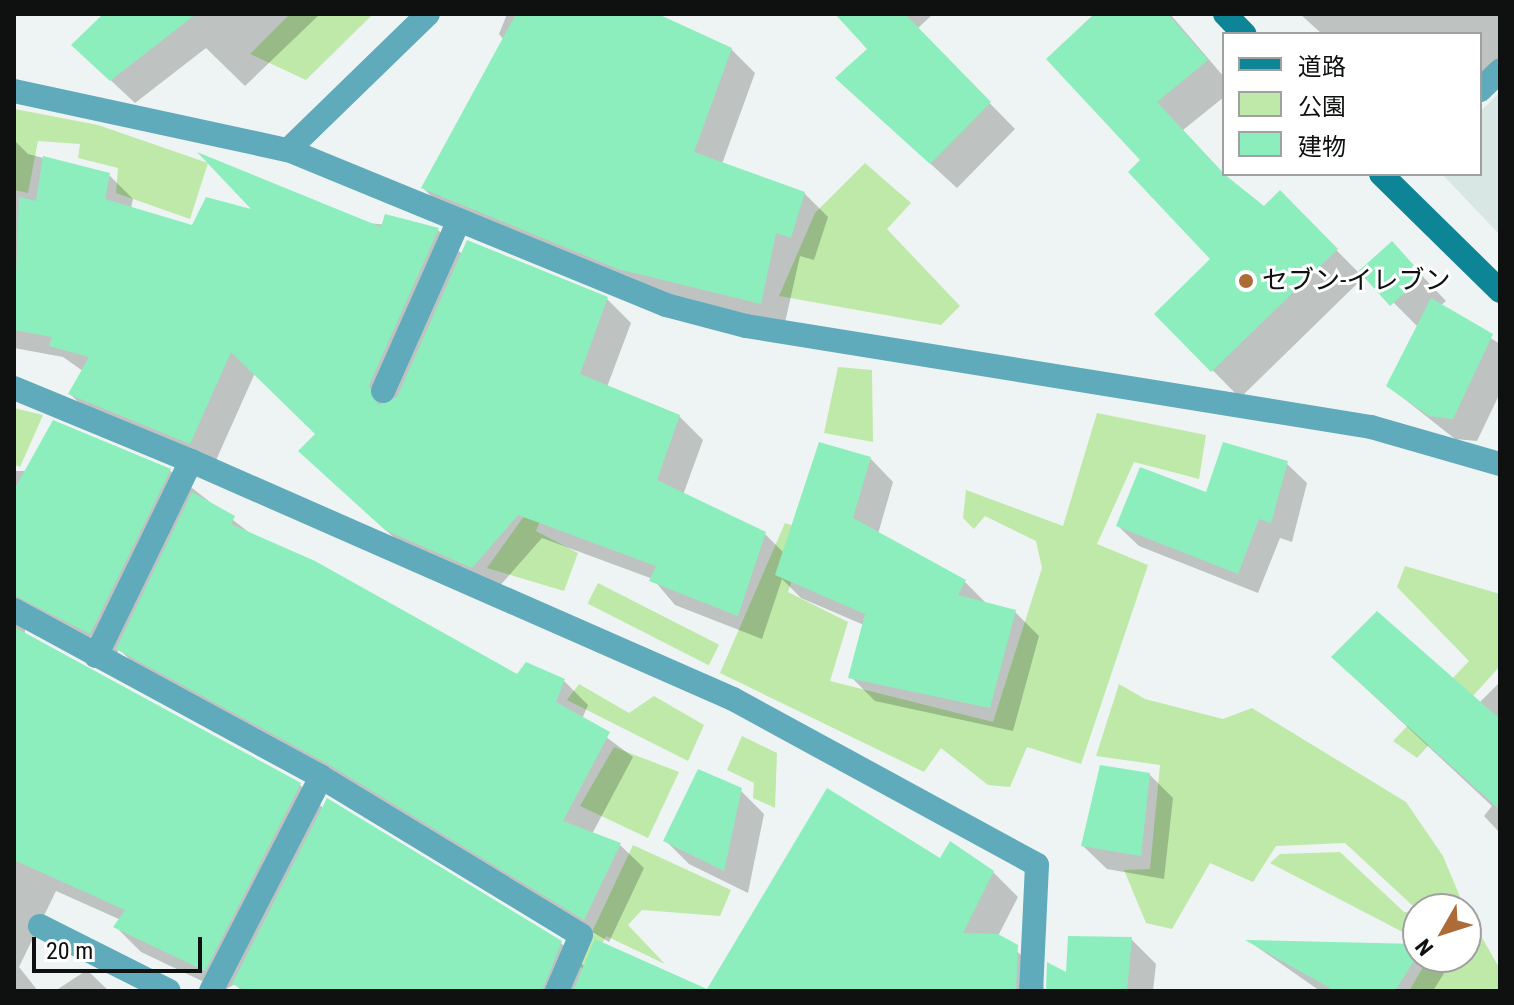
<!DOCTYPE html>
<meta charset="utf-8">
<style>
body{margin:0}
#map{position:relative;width:1514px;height:1005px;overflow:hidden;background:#eef4f3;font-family:"Roboto Condensed","Noto Sans JP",sans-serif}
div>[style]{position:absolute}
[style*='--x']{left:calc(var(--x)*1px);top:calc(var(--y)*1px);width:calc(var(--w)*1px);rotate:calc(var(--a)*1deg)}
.built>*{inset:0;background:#d8e6e4}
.green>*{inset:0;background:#bfe9a8;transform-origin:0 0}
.shadow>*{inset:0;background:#0003}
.building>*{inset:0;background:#8deebd;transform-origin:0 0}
.lane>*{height:24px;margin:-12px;padding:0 12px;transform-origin:12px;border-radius:12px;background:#5fabbb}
.street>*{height:24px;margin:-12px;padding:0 12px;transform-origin:12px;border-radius:12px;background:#5fabbb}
.secondary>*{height:24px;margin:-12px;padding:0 12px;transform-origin:12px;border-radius:12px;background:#0e8497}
.dots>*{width:22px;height:22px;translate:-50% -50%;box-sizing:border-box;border:4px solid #fff;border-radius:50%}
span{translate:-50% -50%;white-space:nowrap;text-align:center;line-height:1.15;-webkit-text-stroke:6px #fff;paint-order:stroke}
.poi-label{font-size:26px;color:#0f1111}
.left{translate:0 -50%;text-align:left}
.frame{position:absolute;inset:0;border:16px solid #0f1111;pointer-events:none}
.legend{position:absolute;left:1222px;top:32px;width:260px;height:144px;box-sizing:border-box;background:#fff;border:2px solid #9fa0a0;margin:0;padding:10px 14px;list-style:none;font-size:24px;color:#0f1111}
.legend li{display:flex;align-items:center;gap:16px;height:40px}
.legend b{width:40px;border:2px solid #9fa0a0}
.north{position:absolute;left:1402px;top:893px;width:80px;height:80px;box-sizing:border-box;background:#fff;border:2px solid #9fa0a0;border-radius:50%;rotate:231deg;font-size:22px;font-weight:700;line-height:32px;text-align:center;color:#0f1111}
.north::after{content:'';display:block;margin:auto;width:28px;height:36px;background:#ad6b37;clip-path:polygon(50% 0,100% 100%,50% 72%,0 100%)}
.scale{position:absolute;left:32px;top:937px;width:170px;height:36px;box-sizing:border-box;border:4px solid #0f1111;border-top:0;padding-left:10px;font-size:24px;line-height:28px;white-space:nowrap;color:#0f1111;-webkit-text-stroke:6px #fff;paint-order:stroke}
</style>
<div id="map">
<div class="built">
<div style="clip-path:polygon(1500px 92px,1500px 235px,1442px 174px,1480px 174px,1480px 112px)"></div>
</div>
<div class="green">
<div style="clip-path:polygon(290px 14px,373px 14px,306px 80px,250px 54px)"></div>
<div style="clip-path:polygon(15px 109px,98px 125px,208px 163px,190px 219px,116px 193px,118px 168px,78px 158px,80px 144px,38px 141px,28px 193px,14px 190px)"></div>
<div style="clip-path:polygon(865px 163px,911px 203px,887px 229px,960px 306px,941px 325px,779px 296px,815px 213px)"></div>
<div style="clip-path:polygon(838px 367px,872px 370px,873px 442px,824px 433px)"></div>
<div style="clip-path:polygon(584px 405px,536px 531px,578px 553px,564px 591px,487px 568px,527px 512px)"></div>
<div style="clip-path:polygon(14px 408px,43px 415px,20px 467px,14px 464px)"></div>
<div style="clip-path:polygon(1097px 413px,1206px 435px,1199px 479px,1134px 462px,1097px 544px,1148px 565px,1081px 764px,1027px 747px,1010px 787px,988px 785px,941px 748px,924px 772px,720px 673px,785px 523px,808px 531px,788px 592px,848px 622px,830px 681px,993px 722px,1042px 568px,1036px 541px,985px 516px,974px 529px,963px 518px,966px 490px,1063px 526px)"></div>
<div style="clip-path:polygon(1405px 566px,1500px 594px,1500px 666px,1417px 758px,1393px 741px,1469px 661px,1397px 587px)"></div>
<div style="left:598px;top:583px;width:136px;height:23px;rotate:27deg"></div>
<div style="clip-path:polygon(579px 684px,629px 713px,654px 696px,704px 725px,688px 761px,567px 700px)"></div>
<div style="clip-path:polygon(1119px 684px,1145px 699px,1223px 719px,1252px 708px,1406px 802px,1443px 856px,1465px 909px,1413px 906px,1345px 843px,1276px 846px,1253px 882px,1210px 863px,1172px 929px,1146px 923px,1124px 870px,1150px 869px,1160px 765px,1096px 756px)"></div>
<div style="clip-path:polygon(742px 736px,777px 753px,775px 808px,753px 798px,754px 783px,727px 770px)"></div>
<div style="clip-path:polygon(614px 747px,679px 772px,648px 838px,580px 806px)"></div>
<div style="clip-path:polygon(633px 845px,731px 890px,720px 916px,642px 910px,628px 925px,665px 964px,606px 936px,589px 970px,576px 966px)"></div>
<div style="clip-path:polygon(1340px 852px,1404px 912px,1418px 913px,1418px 940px,1270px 863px,1280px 854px)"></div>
<div style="clip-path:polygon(1466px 910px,1500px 969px,1500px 991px,1409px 991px,1429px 957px,1466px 957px)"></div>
</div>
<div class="shadow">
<div style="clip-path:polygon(111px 14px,320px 14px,245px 86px,206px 48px,135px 103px,103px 73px)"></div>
<div style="clip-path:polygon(507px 14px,653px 14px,731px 49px,755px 73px,722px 164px,804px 193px,828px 217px,814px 260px,800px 256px,784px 327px,645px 289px,447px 212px,423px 188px,504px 40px,499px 34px)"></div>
<div style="clip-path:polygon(860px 14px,933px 14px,917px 29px,1015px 129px,957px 188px,838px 79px,870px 50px)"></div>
<div style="clip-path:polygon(1097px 14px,1170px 14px,1224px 77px,1224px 97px,1183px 130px,1224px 174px,1264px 209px,1280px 193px,1361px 275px,1392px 244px,1446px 301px,1440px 306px,1500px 344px,1500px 393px,1477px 441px,1455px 439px,1388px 386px,1418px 327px,1366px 275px,1240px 398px,1157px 314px,1213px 259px,1142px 160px)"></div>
<div style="clip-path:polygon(1300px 14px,1500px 14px,1500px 79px,1480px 99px,1480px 34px,1322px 34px)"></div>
<div style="clip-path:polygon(14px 140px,28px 154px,109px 175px,133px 199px,131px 208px,193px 228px,258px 212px,438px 230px,462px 254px,607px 299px,631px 323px,607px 387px,679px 416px,703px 440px,683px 495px,765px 534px,784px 553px,870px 458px,893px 482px,878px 534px,965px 582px,988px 605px,1015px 612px,1039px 636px,1013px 731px,875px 701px,851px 677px,864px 625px,801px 598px,782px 579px,762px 639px,675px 605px,653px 579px,542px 538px,496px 590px,411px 553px,324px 474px,318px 434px,255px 373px,213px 467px,94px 417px,70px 394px,83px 371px,63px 357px,14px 348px)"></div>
<div style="clip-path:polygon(1286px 463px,1307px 483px,1292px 542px,1280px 538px,1258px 593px,1139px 546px,1118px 526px)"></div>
<div style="clip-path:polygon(169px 470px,251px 534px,518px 677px,564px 681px,588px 705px,582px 719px,633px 757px,592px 834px,620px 845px,644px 868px,609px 942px,354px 787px,142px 672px,119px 649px,115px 658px,25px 627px,25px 633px,300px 785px,324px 809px,561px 943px,585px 967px,702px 991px,242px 991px,235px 984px,223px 991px,141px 952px,116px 927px,121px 920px,56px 891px,19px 967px,38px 991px,14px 991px,14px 471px)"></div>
<div style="clip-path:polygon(1358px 681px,1479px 703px,1500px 682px,1500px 833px,1484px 816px,1492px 806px)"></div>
<div style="clip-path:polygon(1149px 774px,1173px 798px,1164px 879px,1107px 869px,1083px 846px)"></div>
<div style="clip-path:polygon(740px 790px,764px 814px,748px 893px,689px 864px,665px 840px)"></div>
<div style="clip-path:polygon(940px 860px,993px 872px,1018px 897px,998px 936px,1042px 972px,1044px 991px,708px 991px)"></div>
<div style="clip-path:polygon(1131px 939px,1156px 964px,1153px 991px,1047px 991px)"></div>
<div style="clip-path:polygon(1250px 942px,1418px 946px,1418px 957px,1433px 957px,1446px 970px,1433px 991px,1320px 991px)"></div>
<div style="clip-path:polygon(87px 970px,109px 991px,55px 991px)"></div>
</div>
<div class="building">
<div style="clip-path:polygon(103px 14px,196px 14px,110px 81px,71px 45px)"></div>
<div style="clip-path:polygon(516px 14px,658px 14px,732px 48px,694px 152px,805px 192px,791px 238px,776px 233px,761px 304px,618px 269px,421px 188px)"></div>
<div style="clip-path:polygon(835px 14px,905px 14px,991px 102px,930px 164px,835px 78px,867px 49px)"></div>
<div style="clip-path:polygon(1094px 14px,1168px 14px,1208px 60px,1157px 102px,1224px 174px,1264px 206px,1280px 190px,1338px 249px,1211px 372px,1154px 314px,1210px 259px,1128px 172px,1140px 160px,1046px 59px)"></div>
<div style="clip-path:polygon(197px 152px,381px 227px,385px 214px,439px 228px,369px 385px,378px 405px,397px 397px,467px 240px,608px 297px,580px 374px,680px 415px,657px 480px,766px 532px,738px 616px,649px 581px,656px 566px,518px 515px,472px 568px,385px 530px,298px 451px,315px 434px,231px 352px,190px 444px,68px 394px,89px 357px,49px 346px,52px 337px,14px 330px,19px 197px,36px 201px,43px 156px,110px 173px,105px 199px,192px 225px,206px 197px,251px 209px)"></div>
<div style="left:1392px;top:241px;width:47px;height:45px;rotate:48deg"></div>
<div style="clip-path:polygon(1431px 298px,1493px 334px,1453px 419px,1429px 416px,1386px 386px)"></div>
<div style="clip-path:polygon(53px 420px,171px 469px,90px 634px,14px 595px,14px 490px)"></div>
<div style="clip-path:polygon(819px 442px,871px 457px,853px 518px,966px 580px,958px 595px,1016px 610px,990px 708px,848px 678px,865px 614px,775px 575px)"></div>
<div style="clip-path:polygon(1223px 442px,1288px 461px,1271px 523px,1259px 519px,1238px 574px,1116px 526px,1140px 467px,1206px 492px)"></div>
<div style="clip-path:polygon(192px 492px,235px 516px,231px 524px,315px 561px,517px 674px,526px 662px,565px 679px,556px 702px,610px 732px,563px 821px,621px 843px,584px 920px,328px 764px,116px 649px)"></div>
<div style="clip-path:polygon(1377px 611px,1500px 719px,1500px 810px,1331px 657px)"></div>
<div style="clip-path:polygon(14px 627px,301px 783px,205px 971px,113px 927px,125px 910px,14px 860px)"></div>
<div style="clip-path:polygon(1100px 765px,1150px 773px,1141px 856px,1081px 846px)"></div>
<div style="clip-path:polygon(698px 769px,742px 788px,724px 871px,663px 841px)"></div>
<div style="clip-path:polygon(827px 788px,940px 858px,950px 841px,994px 871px,963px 933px,998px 934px,1018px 945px,1016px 991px,573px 991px,595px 939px,707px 989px)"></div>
<div style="clip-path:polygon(327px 798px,562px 941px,542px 991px,247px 991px,232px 984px)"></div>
<div style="clip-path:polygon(1068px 936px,1132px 937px,1127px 991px,1046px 991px,1047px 962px,1066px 972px)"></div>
<div style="clip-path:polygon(1245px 940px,1418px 944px,1418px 954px,1395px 991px,1335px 991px)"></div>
</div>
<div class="lane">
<div style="--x:14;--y:388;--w:191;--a:22.4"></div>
<div style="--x:191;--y:461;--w:217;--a:116"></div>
<div style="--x:383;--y:391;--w:187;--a:-66"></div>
<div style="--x:14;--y:610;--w:349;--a:28.5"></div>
<div style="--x:321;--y:777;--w:304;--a:31.3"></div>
<div style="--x:581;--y:935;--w:61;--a:113.2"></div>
<div style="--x:40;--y:926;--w:144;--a:26.7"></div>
<div style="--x:211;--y:991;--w:241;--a:-62.8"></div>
</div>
<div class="street">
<div style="--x:1480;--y:90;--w:28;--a:-44"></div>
<div style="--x:14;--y:91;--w:280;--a:12.2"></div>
<div style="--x:288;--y:150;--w:409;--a:22.3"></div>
<div style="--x:666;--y:305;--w:83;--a:14.7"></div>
<div style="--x:746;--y:326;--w:633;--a:9.18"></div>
<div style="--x:1371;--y:427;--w:134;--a:16"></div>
<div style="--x:288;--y:150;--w:195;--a:-44.2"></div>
<div style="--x:191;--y:461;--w:592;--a:23.71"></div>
<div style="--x:733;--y:699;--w:346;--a:28.6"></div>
<div style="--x:1037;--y:865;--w:126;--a:92.7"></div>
</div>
<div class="secondary">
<div style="--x:1225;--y:14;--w:28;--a:46"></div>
<div style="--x:1381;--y:174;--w:167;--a:44.5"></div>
</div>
<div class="dots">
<div style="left:1246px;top:281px;background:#ad6b37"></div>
</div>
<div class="poi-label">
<span class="left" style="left:1262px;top:281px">セブン-イレブン</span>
</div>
<div class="frame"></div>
<ul class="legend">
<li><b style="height:10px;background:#0e8497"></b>道路</li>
<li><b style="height:22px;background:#bfe9a8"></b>公園</li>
<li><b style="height:22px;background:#8deebd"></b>建物</li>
</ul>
<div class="north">N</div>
<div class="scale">20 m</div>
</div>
